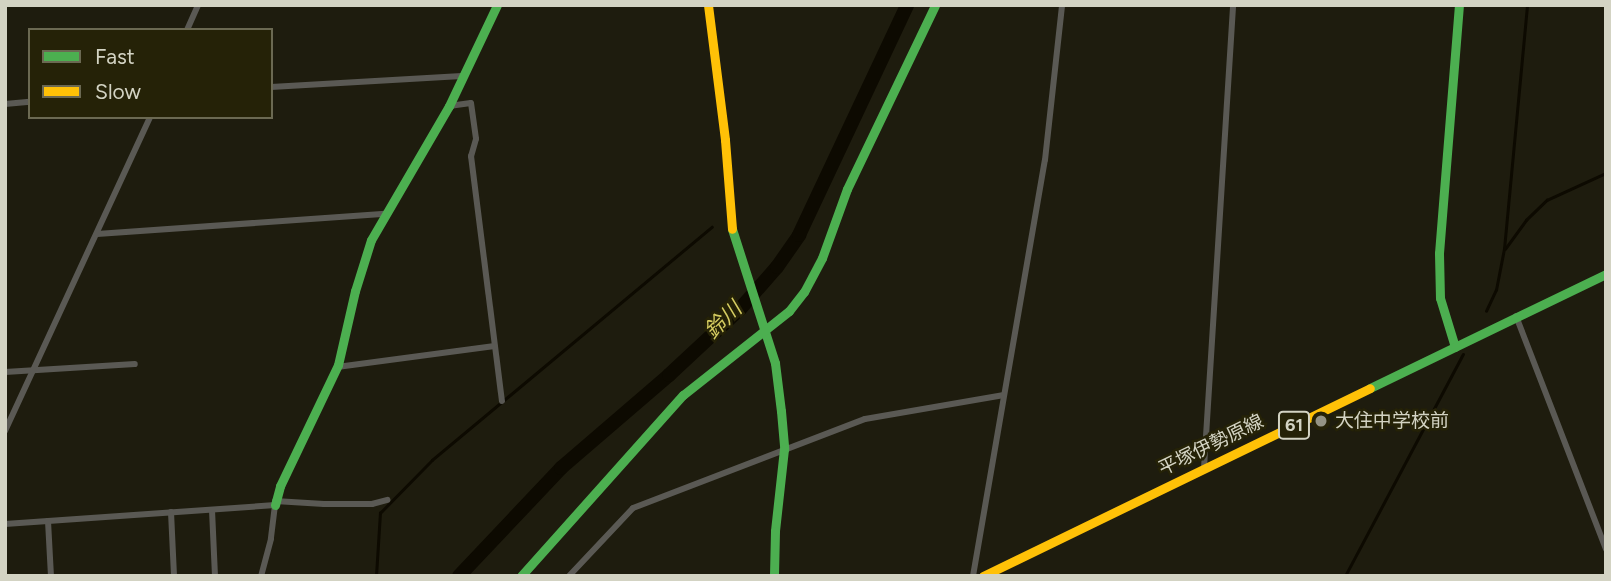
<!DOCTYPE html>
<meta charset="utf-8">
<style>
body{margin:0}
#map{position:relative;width:1611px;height:581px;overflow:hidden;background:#1e1c0e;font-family:Figtree,"Noto Sans JP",sans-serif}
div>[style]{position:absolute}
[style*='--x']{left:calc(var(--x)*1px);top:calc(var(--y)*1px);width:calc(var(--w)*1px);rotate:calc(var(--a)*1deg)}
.stream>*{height:2.5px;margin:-1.25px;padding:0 1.25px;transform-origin:1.25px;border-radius:1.25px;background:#0d0a01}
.river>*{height:14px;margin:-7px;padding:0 7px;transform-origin:7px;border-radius:7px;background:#0d0a01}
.street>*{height:6px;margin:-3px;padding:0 3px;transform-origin:3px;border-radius:3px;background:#5a5954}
.fast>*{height:9px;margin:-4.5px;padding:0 4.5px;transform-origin:4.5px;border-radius:4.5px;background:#4caf50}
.slow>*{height:9px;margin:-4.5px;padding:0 4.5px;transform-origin:4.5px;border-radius:4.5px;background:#ffc107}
.dots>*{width:19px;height:19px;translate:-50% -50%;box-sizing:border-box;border:4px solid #252207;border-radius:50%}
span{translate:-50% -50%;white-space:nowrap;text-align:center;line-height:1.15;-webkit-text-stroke:5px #252207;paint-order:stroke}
.shield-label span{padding:2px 5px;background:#252207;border:2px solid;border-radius:5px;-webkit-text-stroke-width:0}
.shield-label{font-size:18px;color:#d3d3c3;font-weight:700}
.poi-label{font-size:19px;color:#d3d3c3}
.left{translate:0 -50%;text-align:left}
.street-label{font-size:19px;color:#d3d3c3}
.water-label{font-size:21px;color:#d5cc61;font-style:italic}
.frame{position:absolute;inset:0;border:7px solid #d3d3c3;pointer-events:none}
.legend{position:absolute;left:28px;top:28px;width:245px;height:91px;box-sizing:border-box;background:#252207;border:2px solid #6b6952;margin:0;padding:9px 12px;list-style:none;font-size:21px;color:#d3d3c3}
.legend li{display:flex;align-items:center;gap:14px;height:35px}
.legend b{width:35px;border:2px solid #6b6952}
</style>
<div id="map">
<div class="stream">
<div style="--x:1505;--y:249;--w:36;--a:-54"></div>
<div style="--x:1526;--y:220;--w:29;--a:-44"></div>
<div style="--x:1547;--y:200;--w:65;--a:-24.6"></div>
<div style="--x:1486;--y:311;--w:23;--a:-65"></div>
<div style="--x:1496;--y:290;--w:42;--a:-79"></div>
<div style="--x:1504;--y:249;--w:245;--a:-84.6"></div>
<div style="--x:376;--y:576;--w:63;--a:-86.4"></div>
<div style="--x:380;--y:513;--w:74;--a:-45.5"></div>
<div style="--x:432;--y:460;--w:364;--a:-39.8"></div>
<div style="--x:1345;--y:576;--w:251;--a:-62"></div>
</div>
<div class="river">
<div style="--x:459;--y:576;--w:149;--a:-46.6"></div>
<div style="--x:561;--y:468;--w:143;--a:-40.7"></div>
<div style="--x:669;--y:375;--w:97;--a:-42.9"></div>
<div style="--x:740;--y:309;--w:56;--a:-48.6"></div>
<div style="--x:777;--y:267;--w:39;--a:-55"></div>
<div style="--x:799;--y:235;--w:254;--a:-64.8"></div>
</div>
<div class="street">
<div style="--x:187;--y:30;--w:27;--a:-66"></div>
<div style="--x:271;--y:87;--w:191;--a:-3.3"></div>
<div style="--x:5;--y:104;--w:25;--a:-5"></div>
<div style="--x:449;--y:106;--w:22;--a:-8"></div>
<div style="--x:471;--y:103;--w:36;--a:82"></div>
<div style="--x:476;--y:139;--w:18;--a:106"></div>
<div style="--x:471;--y:156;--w:247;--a:82.8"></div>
<div style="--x:97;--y:234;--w:289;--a:-4"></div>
<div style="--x:1516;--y:316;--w:250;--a:68.9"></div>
<div style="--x:337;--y:367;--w:159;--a:-7.6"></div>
<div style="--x:5;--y:372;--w:130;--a:-3.5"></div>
<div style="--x:5;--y:431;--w:346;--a:-65.2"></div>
<div style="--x:1204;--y:468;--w:464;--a:-86.4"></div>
<div style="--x:275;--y:501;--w:49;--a:3.5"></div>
<div style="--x:324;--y:504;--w:48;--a:0"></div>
<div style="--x:372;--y:504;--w:16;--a:-15"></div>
<div style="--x:212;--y:510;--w:66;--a:87.4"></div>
<div style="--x:171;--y:512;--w:64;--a:87.3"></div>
<div style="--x:48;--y:521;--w:55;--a:86.9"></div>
<div style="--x:5;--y:524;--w:271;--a:-4"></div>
<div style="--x:275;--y:505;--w:34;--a:97"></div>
<div style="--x:271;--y:539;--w:38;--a:105"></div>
<div style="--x:569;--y:576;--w:93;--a:-46.7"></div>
<div style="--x:633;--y:508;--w:248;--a:-21"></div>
<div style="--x:865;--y:419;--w:141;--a:-9.8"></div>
<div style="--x:973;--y:576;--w:422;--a:-80.2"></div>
<div style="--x:1045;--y:160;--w:156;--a:-83.7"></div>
</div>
<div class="fast">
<div style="--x:732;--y:229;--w:141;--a:72.2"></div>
<div style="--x:775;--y:363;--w:48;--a:82.9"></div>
<div style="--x:781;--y:411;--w:38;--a:85"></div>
<div style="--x:784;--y:449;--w:82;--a:96.3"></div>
<div style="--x:775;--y:531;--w:45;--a:91.3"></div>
<div style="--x:1455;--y:347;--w:51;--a:-107"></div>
<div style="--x:1440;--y:298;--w:45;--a:-91.3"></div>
<div style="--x:1439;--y:253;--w:249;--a:-85.4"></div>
<div style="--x:1370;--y:388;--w:262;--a:-25.8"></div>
<div style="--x:275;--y:505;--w:20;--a:-75"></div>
<div style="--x:280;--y:486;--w:134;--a:-64.4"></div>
<div style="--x:338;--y:365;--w:76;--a:-77.1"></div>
<div style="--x:355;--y:291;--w:53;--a:-72.6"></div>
<div style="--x:371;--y:240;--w:155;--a:-59.8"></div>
<div style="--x:449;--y:106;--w:112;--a:-64.6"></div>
<div style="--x:521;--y:576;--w:243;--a:-48.2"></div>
<div style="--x:683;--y:395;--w:135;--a:-38.4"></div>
<div style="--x:789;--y:311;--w:24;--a:-52"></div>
<div style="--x:804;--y:292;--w:38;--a:-62"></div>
<div style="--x:822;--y:258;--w:73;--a:-70.1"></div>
<div style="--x:847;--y:189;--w:204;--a:-64.4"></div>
</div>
<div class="slow">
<div style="--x:708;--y:5;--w:136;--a:82.8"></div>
<div style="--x:725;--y:140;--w:89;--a:85.5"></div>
<div style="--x:983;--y:576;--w:430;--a:-25.9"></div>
</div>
<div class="dots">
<div style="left:1321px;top:421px;background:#949384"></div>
</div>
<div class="shield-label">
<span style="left:1294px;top:425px">61</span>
</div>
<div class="poi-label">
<span class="left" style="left:1335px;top:421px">大住中学校前</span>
</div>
<div class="street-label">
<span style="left:1211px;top:445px;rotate:-26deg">平塚伊勢原線</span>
</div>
<div class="water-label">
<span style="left:723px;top:320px;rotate:-45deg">鈴川</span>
</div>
<div class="frame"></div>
<ul class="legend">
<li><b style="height:9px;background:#4caf50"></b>Fast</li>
<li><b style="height:9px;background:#ffc107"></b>Slow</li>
</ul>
</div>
